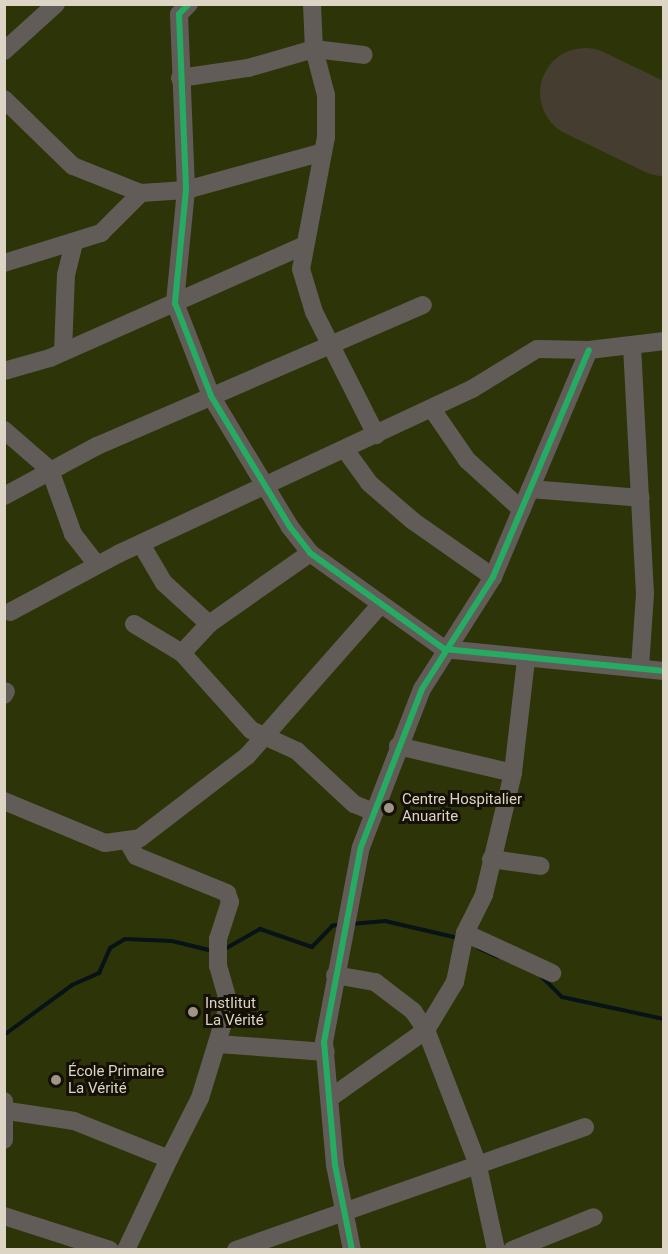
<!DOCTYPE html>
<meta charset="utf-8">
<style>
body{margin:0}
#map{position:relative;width:668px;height:1254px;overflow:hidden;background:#292212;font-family:Roboto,sans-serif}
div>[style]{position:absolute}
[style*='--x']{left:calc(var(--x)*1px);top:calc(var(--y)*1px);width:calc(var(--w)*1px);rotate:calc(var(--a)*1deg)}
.green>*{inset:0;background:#2d3408;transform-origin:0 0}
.stream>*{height:4px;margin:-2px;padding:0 2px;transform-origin:2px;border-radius:2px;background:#071317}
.runway>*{height:90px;margin:-45px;padding:0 45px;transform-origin:45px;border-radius:45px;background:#443d30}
.minor>*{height:18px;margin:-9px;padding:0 9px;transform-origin:9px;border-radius:9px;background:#615c58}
.cycleway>*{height:6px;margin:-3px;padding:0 3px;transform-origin:3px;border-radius:3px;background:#26ab63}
.dots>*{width:16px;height:16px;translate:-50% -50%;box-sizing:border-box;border:3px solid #151005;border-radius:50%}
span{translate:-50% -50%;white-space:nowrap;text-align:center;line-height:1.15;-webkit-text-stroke:6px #151005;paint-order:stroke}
.poi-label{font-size:15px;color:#dcd5c5}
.left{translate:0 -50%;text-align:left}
.frame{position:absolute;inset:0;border:6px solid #dcd5c5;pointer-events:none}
</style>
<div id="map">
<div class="green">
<div style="left:5px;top:5px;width:658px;height:1244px"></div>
</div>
<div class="stream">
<div style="--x:351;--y:924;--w:34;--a:-5"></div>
<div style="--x:385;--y:921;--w:75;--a:13.1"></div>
<div style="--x:478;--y:948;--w:22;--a:24"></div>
<div style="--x:223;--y:950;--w:43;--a:-29.6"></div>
<div style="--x:260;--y:929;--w:55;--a:19.1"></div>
<div style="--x:312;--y:947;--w:29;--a:-46"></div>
<div style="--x:332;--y:926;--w:9;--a:-13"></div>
<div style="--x:542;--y:977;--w:28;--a:45"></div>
<div style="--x:562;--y:997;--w:104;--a:12.2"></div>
<div style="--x:4;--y:1035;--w:84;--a:-36.3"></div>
<div style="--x:72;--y:985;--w:30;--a:-24"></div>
<div style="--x:99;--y:973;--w:27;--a:-66"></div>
<div style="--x:110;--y:948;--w:17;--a:-31"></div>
<div style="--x:125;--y:939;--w:47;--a:2.4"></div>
<div style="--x:172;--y:941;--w:42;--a:13.7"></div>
</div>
<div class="runway">
<div style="--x:585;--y:93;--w:88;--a:25.7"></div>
</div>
<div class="minor">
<div style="--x:189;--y:4;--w:14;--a:135"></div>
<div style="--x:179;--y:14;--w:176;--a:87.7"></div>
<div style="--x:186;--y:190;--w:114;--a:95.6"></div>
<div style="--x:175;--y:303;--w:100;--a:68.8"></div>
<div style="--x:211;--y:396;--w:153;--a:58.9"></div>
<div style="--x:290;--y:527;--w:33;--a:52"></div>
<div style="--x:310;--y:553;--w:165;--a:35.6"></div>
<div style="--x:444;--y:649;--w:221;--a:5.7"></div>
<div style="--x:312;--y:4;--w:45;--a:87.5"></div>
<div style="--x:314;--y:49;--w:48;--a:75.4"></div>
<div style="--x:326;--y:95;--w:42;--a:90"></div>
<div style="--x:326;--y:137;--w:134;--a:100.7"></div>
<div style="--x:301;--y:269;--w:45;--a:73.2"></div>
<div style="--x:314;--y:312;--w:138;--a:63.2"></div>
<div style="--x:4;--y:51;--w:70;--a:-42.1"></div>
<div style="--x:180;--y:78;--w:69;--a:-8.4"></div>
<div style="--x:248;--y:68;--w:69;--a:-16.1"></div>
<div style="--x:314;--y:49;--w:50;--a:6.8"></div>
<div style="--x:4;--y:99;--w:96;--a:44.2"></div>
<div style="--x:73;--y:166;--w:73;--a:21.7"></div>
<div style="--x:141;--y:193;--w:45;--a:-3.8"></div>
<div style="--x:186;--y:190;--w:142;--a:-15.5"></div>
<div style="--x:4;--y:263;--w:102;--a:-17.2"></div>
<div style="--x:101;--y:233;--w:57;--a:-45"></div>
<div style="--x:632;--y:346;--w:248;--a:87"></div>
<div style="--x:645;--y:594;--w:74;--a:93.9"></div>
<div style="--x:63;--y:352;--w:77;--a:-87.8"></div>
<div style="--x:66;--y:275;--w:33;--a:-76"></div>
<div style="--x:4;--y:371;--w:48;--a:-15.8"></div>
<div style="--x:50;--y:358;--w:274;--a:-23.9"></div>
<div style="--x:432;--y:409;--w:62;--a:55.5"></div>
<div style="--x:467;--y:460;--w:74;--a:42.3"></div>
<div style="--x:4;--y:430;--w:61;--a:41"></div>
<div style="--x:50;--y:470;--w:68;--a:70.2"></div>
<div style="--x:73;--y:534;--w:39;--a:52"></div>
<div style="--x:346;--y:451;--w:39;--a:54"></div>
<div style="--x:369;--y:483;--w:58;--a:40.8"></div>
<div style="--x:413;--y:521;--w:98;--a:35"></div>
<div style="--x:530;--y:489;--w:111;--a:4.6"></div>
<div style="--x:4;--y:496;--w:106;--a:-28.3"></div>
<div style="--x:97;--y:446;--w:355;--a:-23.4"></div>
<div style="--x:141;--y:544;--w:45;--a:59.5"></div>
<div style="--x:164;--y:583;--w:61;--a:42.3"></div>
<div style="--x:10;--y:612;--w:123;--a:-28.2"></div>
<div style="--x:118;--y:554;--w:391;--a:-25"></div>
<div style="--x:472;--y:389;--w:76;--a:-31.6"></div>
<div style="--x:537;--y:349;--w:52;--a:1.1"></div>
<div style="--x:589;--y:350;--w:76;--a:-6.8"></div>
<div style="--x:134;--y:624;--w:56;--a:31.1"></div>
<div style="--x:182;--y:653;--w:103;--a:48.1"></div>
<div style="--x:251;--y:730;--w:51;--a:24.5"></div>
<div style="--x:297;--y:751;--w:78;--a:42.9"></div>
<div style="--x:354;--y:804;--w:22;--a:22"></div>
<div style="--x:182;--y:653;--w:40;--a:-47"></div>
<div style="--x:209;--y:624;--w:123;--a:-35.1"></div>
<div style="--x:526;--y:660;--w:114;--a:96.6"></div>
<div style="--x:513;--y:773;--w:125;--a:103.4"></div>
<div style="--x:484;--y:895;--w:42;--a:116.6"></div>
<div style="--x:465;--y:933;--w:96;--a:24.7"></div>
<div style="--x:4;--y:695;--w:4;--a:-63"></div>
<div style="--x:398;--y:746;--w:118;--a:13.2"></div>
<div style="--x:4;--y:801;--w:109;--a:22.6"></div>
<div style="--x:105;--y:843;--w:35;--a:-8"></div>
<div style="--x:140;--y:838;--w:135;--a:-37.5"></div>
<div style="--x:247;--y:756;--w:201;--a:-48.6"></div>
<div style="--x:491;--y:859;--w:50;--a:8"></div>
<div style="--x:335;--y:975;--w:41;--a:9.9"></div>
<div style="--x:375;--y:982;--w:48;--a:37.3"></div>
<div style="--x:413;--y:1011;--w:23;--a:56"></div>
<div style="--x:426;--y:1030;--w:142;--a:68.9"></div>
<div style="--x:477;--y:1162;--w:90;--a:77.8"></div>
<div style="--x:218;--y:1044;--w:108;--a:4.2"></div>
<div style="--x:330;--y:1098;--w:118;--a:-35.3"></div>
<div style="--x:426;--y:1030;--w:56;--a:-58.9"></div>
<div style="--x:455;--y:982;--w:50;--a:-78.5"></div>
<div style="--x:4;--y:1101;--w:39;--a:90"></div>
<div style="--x:8;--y:1111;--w:67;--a:8.6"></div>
<div style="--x:74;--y:1121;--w:102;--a:21.8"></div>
<div style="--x:169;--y:1159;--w:68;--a:-63.1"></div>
<div style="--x:200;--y:1098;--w:98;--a:-72.9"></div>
<div style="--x:229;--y:1004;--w:40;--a:-106"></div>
<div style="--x:218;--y:966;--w:27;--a:-90"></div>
<div style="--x:218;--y:939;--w:39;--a:-72"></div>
<div style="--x:230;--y:902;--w:9;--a:-108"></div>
<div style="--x:227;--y:893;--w:98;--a:-157.9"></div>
<div style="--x:136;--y:856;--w:16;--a:-120"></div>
<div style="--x:4;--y:1216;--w:111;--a:17.8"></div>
<div style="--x:126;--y:1250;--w:101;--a:-64.7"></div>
<div style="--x:236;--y:1250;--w:370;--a:-19.4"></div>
<div style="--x:352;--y:1250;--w:87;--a:-101.3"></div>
<div style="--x:335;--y:1165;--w:123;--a:-95.1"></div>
<div style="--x:324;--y:1042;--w:198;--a:-79.3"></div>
<div style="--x:361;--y:847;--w:169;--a:-68.9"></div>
<div style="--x:422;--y:689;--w:133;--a:-57.6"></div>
<div style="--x:493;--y:577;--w:246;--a:-67.1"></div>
<div style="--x:512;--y:1250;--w:88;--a:-21.9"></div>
</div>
<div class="cycleway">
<div style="--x:189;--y:4;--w:14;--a:135"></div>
<div style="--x:179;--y:14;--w:176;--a:87.7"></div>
<div style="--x:186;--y:190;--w:114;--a:95.6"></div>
<div style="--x:175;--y:303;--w:100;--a:68.8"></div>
<div style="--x:211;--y:396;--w:153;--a:58.9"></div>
<div style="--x:290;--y:527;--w:33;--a:52"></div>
<div style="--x:310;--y:553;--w:165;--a:35.6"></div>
<div style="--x:444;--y:649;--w:221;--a:5.7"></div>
<div style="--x:352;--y:1250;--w:87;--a:-101.3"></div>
<div style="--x:335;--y:1165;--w:123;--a:-95.1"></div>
<div style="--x:324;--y:1042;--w:198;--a:-79.3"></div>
<div style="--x:361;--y:847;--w:169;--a:-68.9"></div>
<div style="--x:422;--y:689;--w:133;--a:-57.6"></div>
<div style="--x:493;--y:577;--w:246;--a:-67.1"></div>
</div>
<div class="dots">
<div style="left:389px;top:808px;background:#9d9686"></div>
<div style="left:193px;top:1012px;background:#9d9686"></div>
<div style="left:56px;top:1080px;background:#9d9686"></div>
</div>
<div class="poi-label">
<span class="left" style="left:402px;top:808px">Centre Hospitalier<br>Anuarite</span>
<span class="left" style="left:205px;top:1012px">InstIitut<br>La Vérité</span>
<span class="left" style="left:68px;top:1080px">École Primaire<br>La Vérité</span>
</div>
<div class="frame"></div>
</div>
